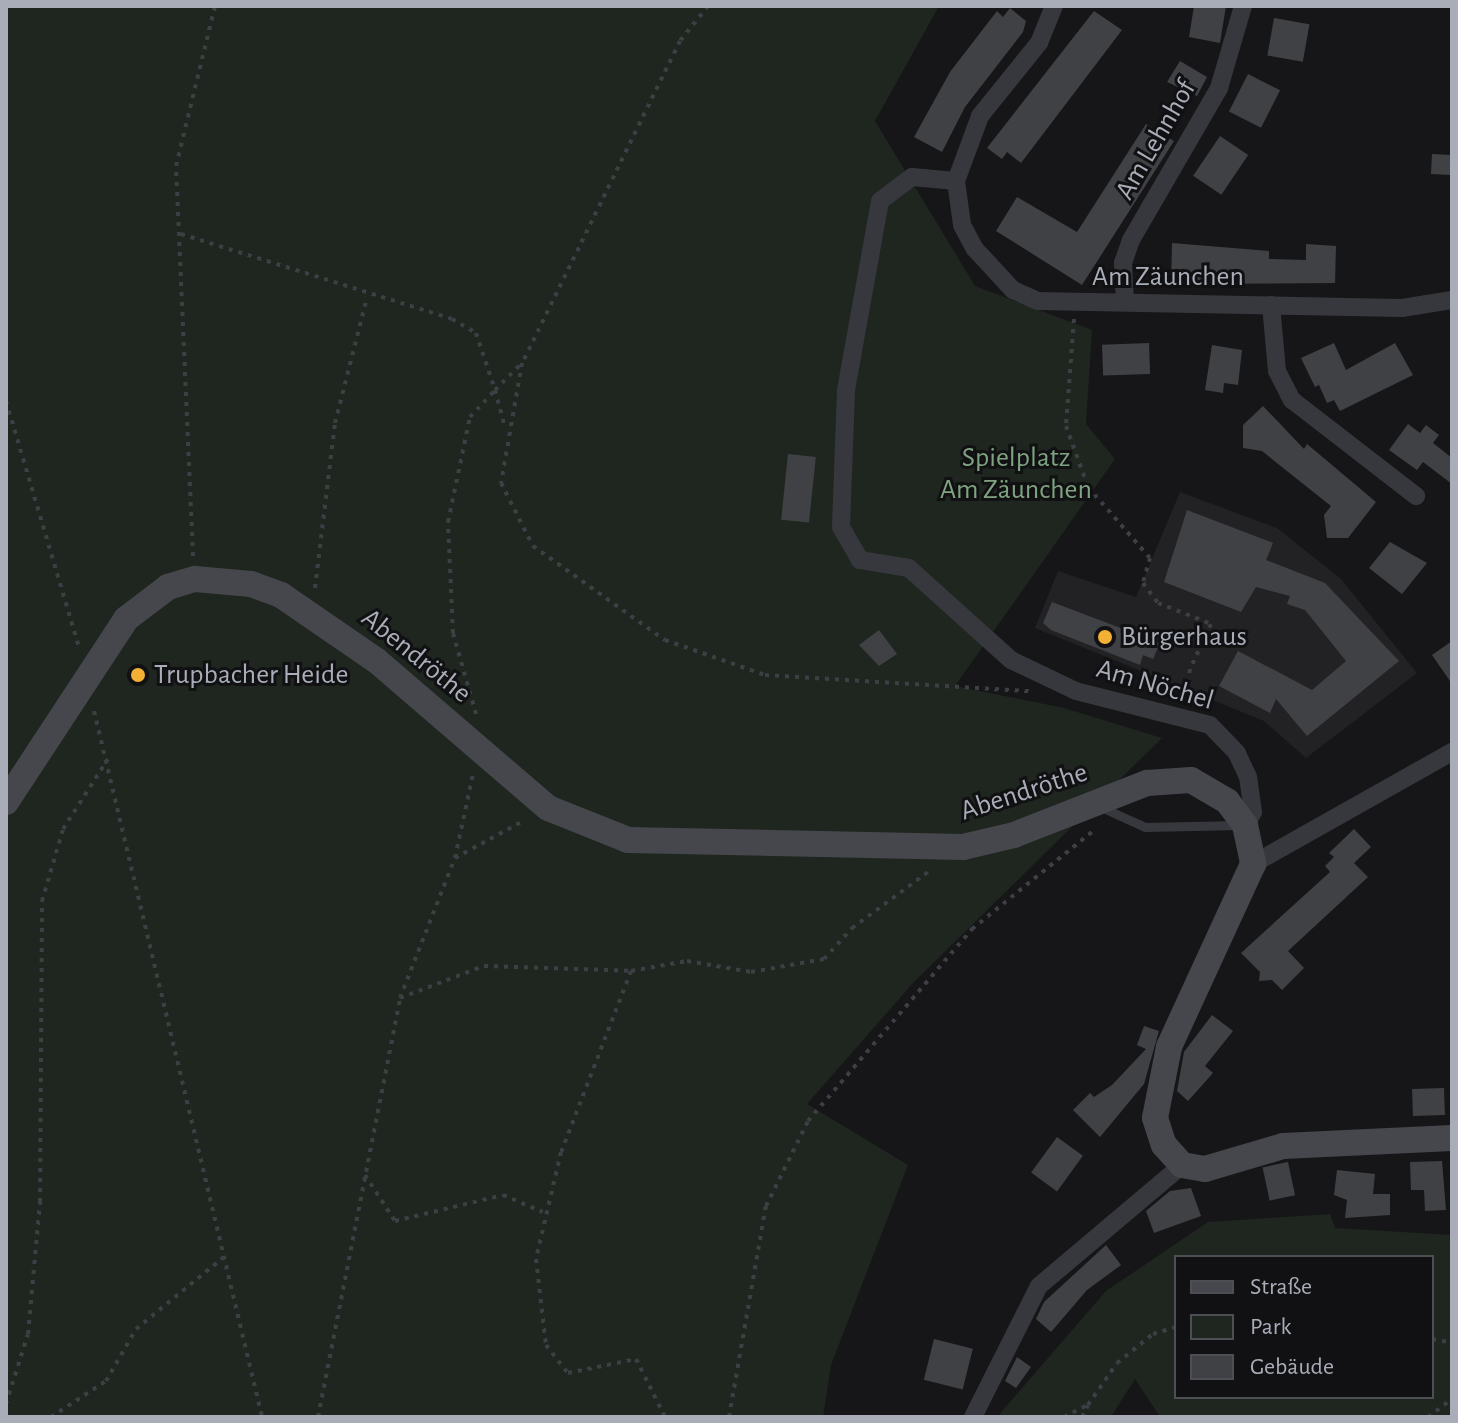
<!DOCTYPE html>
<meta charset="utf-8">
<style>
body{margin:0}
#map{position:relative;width:1458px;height:1423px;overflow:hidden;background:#161618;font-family:"Alegreya Sans",sans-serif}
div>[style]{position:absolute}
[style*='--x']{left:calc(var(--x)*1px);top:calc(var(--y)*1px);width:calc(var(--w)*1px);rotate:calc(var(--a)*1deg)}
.built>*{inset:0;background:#222225}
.green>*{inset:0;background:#1e261f}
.building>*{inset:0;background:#404145;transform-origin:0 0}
.path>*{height:4px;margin-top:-2px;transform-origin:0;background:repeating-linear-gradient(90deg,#3d3f44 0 4px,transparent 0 10px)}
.lane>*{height:9px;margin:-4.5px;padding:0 4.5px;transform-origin:4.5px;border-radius:4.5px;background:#37383d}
.street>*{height:18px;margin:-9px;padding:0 9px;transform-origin:9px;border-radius:9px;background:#37383d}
.secondary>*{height:26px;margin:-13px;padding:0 13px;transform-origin:13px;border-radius:13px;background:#45474d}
.dots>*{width:22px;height:22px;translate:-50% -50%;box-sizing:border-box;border:4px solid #111113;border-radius:50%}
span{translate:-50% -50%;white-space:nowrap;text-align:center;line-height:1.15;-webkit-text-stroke:6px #111113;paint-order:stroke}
.street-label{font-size:28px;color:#a8adb8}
.park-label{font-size:28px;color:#7fa381}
.poi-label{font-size:28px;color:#a8adb8}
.left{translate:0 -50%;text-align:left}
.frame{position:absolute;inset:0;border:8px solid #a8adb8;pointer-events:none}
.legend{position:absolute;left:1174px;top:1255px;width:260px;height:144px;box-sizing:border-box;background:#111113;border:2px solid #4d4f55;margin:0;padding:10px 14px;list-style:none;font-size:24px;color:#a8adb8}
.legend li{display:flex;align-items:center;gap:16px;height:40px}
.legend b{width:40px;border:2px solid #4d4f55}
</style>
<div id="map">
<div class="built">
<div style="clip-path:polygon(1180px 492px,1277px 528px,1341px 579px,1417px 673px,1306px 758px,1264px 721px,1035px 628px,1058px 571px,1136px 597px)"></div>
</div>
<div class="green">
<div style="clip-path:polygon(6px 6px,939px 6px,875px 121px,975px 286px,1092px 330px,1086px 424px,1115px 459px,955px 686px,1064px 708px,1162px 738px,913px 983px,807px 1104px,908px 1165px,831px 1365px,823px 1417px,6px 1417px)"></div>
<div style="clip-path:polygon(evenodd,1330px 1214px,1335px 1228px,1452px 1235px,1452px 1417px,1160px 1417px,1135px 1379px,1111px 1417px,997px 1417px,1106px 1291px,1208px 1222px,1330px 1214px,1176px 1257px,1432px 1257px,1432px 1397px,1176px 1397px,1176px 1257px)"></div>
</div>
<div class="building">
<div style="clip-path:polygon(1194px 6px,1226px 6px,1220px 43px,1189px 37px)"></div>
<div style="clip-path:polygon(1010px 8px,1026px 21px,1023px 32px,965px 107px,942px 152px,914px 137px,950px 72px,997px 11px,1003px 17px)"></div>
<div style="clip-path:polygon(1094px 11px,1122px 30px,1021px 163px,1007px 152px,1002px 159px,987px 148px)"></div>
<div style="left:1274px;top:18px;width:36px;height:38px;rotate:10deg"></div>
<div style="clip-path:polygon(1180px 61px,1207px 77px,1197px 96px,1167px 82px)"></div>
<div style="left:1248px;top:74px;width:36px;height:42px;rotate:27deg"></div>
<div style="clip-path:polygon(1146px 124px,1174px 141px,1082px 285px,996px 231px,1017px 197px,1077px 232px)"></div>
<div style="left:1220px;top:136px;width:34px;height:48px;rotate:34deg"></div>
<div style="left:1432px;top:154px;width:20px;height:20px;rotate:3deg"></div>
<div style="clip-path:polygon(1172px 243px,1269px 251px,1269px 259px,1306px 260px,1306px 244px,1336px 246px,1335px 283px,1171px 284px)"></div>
<div style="left:1149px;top:343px;width:31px;height:47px;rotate:88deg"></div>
<div style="clip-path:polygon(1334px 343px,1346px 370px,1395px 343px,1413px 375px,1340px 411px,1334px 400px,1327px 403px,1319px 385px,1315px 387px,1301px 358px)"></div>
<div style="clip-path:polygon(1212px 345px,1242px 350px,1238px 385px,1224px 383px,1223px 393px,1205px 390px)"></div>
<div style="clip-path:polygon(1263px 406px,1304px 449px,1307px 444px,1376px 502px,1348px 538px,1327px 538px,1324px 515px,1331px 506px,1262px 451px,1243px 448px,1243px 425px)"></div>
<div style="clip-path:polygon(1408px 424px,1420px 433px,1426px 425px,1439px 435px,1433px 443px,1452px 458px,1452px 484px,1423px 462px,1417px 470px,1389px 450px)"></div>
<div style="left:788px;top:454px;width:28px;height:66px;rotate:6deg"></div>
<div style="clip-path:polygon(1187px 510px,1273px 543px,1266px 560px,1325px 583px,1399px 661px,1307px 736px,1276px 699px,1270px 713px,1219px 686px,1238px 651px,1312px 690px,1346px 661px,1305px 610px,1287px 604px,1290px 596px,1256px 587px,1241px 612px,1164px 582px)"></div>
<div style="clip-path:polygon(1390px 542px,1427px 563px,1402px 594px,1369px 568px)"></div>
<div style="clip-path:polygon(1052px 602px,1160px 643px,1153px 659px,1143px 655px,1140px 665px,1051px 630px,1043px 623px)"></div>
<div style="clip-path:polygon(879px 630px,897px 654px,879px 666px,859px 645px)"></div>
<div style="clip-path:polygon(1452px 641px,1452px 684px,1432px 655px)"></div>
<div style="clip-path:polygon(1354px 829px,1371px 847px,1354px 863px,1368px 877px,1288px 951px,1304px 968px,1282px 990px,1272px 980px,1259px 981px,1260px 972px,1241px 953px,1330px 872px,1325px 866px,1334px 857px,1329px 853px)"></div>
<div style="clip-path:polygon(1212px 1015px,1233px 1031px,1205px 1066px,1213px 1073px,1188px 1101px,1177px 1091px,1184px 1052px)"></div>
<div style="clip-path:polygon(1144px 1026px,1159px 1031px,1144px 1084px,1100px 1137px,1073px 1110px,1090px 1093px,1094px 1097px,1112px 1085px,1146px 1049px,1137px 1045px)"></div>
<div style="left:1444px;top:1088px;width:27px;height:32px;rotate:88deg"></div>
<div style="left:1057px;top:1137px;width:32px;height:44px;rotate:36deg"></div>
<div style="clip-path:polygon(1442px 1161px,1446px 1210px,1425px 1211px,1424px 1190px,1411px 1190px,1410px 1162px)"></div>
<div style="left:1288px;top:1162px;width:34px;height:26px;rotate:78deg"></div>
<div style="clip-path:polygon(1337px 1170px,1375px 1174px,1373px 1194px,1390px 1194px,1390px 1215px,1345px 1218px,1347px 1200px,1334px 1195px)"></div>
<div style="clip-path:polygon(1191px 1188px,1201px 1216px,1154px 1233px,1146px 1211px,1170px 1191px)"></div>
<div style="clip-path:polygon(1106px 1245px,1121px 1265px,1087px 1290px,1051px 1332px,1036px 1319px,1044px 1302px)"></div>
<div style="left:934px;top:1339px;width:40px;height:42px;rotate:14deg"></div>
<div style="clip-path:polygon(1017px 1357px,1031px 1367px,1016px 1388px,1005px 1381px)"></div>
</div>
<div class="path">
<div style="--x:708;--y:6;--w:45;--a:128.7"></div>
<div style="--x:680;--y:41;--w:359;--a:116.1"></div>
<div style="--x:522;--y:363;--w:122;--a:99.9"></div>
<div style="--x:501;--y:483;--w:71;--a:63.1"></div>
<div style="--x:533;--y:546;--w:162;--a:35.5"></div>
<div style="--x:665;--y:640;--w:106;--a:19.3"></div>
<div style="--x:765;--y:675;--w:265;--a:3.5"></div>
<div style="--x:181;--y:234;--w:284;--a:17.4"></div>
<div style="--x:452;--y:319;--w:28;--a:30"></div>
<div style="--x:476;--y:333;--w:60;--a:71.6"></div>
<div style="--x:495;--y:390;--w:38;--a:-45"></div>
<div style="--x:1074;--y:319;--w:107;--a:94.3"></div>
<div style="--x:1066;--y:426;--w:65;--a:70.2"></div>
<div style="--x:1088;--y:487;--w:94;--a:48.9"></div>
<div style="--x:1150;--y:558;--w:26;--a:106"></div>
<div style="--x:1143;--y:583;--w:25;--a:53"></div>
<div style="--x:1158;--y:603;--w:57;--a:21.6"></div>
<div style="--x:1211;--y:624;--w:50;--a:115"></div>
<div style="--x:1190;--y:669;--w:30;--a:98"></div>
<div style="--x:6;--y:401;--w:258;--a:73.5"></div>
<div style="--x:193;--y:556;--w:390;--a:-92.5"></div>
<div style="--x:176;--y:166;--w:165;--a:-76.3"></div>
<div style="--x:315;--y:588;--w:166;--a:-83.1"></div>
<div style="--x:335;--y:423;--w:130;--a:-75.7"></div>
<div style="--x:94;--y:711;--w:726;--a:76.61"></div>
<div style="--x:476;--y:714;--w:84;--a:-105.9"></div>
<div style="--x:453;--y:633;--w:111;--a:-92.6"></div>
<div style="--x:448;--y:522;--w:107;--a:-78.2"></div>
<div style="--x:470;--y:417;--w:37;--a:-47"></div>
<div style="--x:495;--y:390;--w:38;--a:75"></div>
<div style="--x:455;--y:858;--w:86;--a:-77.9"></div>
<div style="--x:631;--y:971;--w:194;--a:111.1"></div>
<div style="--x:561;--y:1152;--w:110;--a:103.2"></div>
<div style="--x:536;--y:1259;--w:87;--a:83.4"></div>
<div style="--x:546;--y:1345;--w:36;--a:52"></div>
<div style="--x:568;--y:1373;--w:69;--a:-11.6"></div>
<div style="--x:636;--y:1359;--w:65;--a:63.4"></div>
<div style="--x:400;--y:998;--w:90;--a:-20.9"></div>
<div style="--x:484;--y:966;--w:147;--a:1.9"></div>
<div style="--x:631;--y:971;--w:57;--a:-10.1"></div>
<div style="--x:687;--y:961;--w:65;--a:9.8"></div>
<div style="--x:751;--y:972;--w:74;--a:-10.1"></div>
<div style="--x:824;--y:959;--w:42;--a:-47.9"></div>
<div style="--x:852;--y:928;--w:99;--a:-36.4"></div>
<div style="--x:365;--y:1175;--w:55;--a:56.9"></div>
<div style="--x:395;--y:1221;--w:111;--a:-13.5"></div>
<div style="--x:503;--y:1195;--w:43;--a:23"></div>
<div style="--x:1432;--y:1339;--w:20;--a:11"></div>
<div style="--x:6;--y:1404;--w:73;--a:-72.6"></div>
<div style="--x:28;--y:1334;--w:133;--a:-84.8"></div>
<div style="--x:40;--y:1202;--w:301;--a:-89.6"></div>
<div style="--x:42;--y:901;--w:75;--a:-73.7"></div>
<div style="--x:63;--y:829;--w:83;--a:-57.3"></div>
<div style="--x:51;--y:1417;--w:66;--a:-33.2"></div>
<div style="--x:106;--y:1381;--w:60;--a:-60"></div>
<div style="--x:136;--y:1329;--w:114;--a:-39.3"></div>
<div style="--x:318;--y:1417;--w:427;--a:-78.9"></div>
<div style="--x:400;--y:998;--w:150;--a:-68.6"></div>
<div style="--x:455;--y:858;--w:80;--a:-28.5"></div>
<div style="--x:729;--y:1417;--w:214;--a:-80.1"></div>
<div style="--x:766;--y:1206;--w:95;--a:-63.7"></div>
<div style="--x:808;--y:1121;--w:253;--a:-49.5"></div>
<div style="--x:972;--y:929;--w:156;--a:-39"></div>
<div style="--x:1064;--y:1417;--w:27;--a:-27"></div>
<div style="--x:1088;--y:1405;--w:51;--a:-55.4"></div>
<div style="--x:1117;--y:1363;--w:46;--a:-38.9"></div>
<div style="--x:1153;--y:1334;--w:24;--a:-17"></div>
<div style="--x:1082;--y:1417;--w:13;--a:-63"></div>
<div style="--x:1428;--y:1417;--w:30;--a:-37"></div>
</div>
<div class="lane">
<div style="--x:1101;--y:807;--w:48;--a:24.4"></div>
<div style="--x:1145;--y:827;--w:96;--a:-1.2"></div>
</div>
<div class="street">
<div style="--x:956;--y:181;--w:69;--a:-69.7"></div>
<div style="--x:980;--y:116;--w:94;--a:-51.1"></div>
<div style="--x:1039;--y:43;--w:40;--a:-68"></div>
<div style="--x:1125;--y:302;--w:39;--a:-93"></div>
<div style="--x:1123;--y:263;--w:24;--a:-71"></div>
<div style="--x:1131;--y:240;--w:176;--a:-59.9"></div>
<div style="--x:1219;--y:88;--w:85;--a:-73.7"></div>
<div style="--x:1271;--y:305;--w:66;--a:84.8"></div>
<div style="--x:1277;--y:371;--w:33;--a:63"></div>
<div style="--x:1292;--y:400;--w:157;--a:37.7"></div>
<div style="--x:1245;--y:825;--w:15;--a:-58"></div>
<div style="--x:1253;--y:812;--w:35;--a:-98"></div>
<div style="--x:1248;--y:777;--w:26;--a:-115"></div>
<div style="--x:1237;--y:753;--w:39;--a:-134"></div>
<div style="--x:1210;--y:725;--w:138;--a:-165.8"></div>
<div style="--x:1076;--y:691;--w:72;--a:-154.5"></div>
<div style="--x:1011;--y:660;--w:137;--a:-138"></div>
<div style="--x:909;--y:568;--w:50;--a:-170.7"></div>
<div style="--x:860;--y:560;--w:38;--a:-120"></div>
<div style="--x:841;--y:527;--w:137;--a:-87.9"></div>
<div style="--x:846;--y:390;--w:192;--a:-79.8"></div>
<div style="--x:880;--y:201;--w:40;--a:-37"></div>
<div style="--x:912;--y:177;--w:44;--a:5.2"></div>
<div style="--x:956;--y:181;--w:44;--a:82.2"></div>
<div style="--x:962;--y:225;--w:27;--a:62"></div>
<div style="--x:975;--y:249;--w:56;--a:47.2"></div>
<div style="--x:1013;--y:290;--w:27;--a:24"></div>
<div style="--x:1038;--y:301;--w:364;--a:1.1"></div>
<div style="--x:1402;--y:308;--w:51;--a:-9.1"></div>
<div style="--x:1253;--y:864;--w:228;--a:-29.4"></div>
<div style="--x:973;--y:1417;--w:147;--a:-63.3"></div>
<div style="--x:1039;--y:1286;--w:187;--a:-40.2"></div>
</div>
<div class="secondary">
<div style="--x:6;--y:802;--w:219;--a:-56.7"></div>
<div style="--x:126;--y:619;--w:53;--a:-37.3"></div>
<div style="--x:168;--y:587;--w:28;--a:-17"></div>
<div style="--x:195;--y:579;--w:56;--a:5.1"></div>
<div style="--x:251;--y:584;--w:32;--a:20"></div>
<div style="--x:281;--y:595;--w:116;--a:34.5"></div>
<div style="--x:377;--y:661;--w:225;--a:40.7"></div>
<div style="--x:548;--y:808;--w:86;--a:21.8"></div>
<div style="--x:628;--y:840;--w:335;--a:1.2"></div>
<div style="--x:963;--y:847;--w:52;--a:-13.2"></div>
<div style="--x:1014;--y:835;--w:143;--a:-21.4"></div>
<div style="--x:1147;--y:783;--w:44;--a:-3.9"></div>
<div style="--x:1191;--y:780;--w:42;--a:30.3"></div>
<div style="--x:1227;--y:801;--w:30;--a:53"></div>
<div style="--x:1245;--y:825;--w:40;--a:78"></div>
<div style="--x:1253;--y:864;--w:201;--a:114.7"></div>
<div style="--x:1169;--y:1047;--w:72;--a:101.2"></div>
<div style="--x:1155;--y:1118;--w:28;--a:72"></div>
<div style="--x:1164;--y:1145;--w:27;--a:48"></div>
<div style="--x:1182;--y:1165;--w:23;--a:10"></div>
<div style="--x:1205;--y:1169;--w:81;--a:-16.4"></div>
<div style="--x:1283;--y:1146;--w:169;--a:-2.7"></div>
</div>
<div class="dots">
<div style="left:1105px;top:637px;background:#f2b134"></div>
<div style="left:138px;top:675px;background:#f2b134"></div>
</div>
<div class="street-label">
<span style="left:1156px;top:140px;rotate:-60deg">Am Lehnhof</span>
<span style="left:1168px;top:277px">Am Zäunchen</span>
<span style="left:416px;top:656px;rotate:39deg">Abendröthe</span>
<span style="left:1155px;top:685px;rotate:16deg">Am Nöchel</span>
<span style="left:1024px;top:792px;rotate:-18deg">Abendröthe</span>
</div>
<div class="park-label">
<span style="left:1016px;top:474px">Spielplatz<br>Am Zäunchen</span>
</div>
<div class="poi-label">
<span class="left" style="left:1121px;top:637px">Bürgerhaus</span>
<span class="left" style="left:154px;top:675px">Trupbacher Heide</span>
</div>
<div class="frame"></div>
<ul class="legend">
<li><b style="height:10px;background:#45474d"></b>Straße</li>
<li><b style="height:22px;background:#1e261f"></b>Park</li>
<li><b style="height:22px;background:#404145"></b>Gebäude</li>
</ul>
</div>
